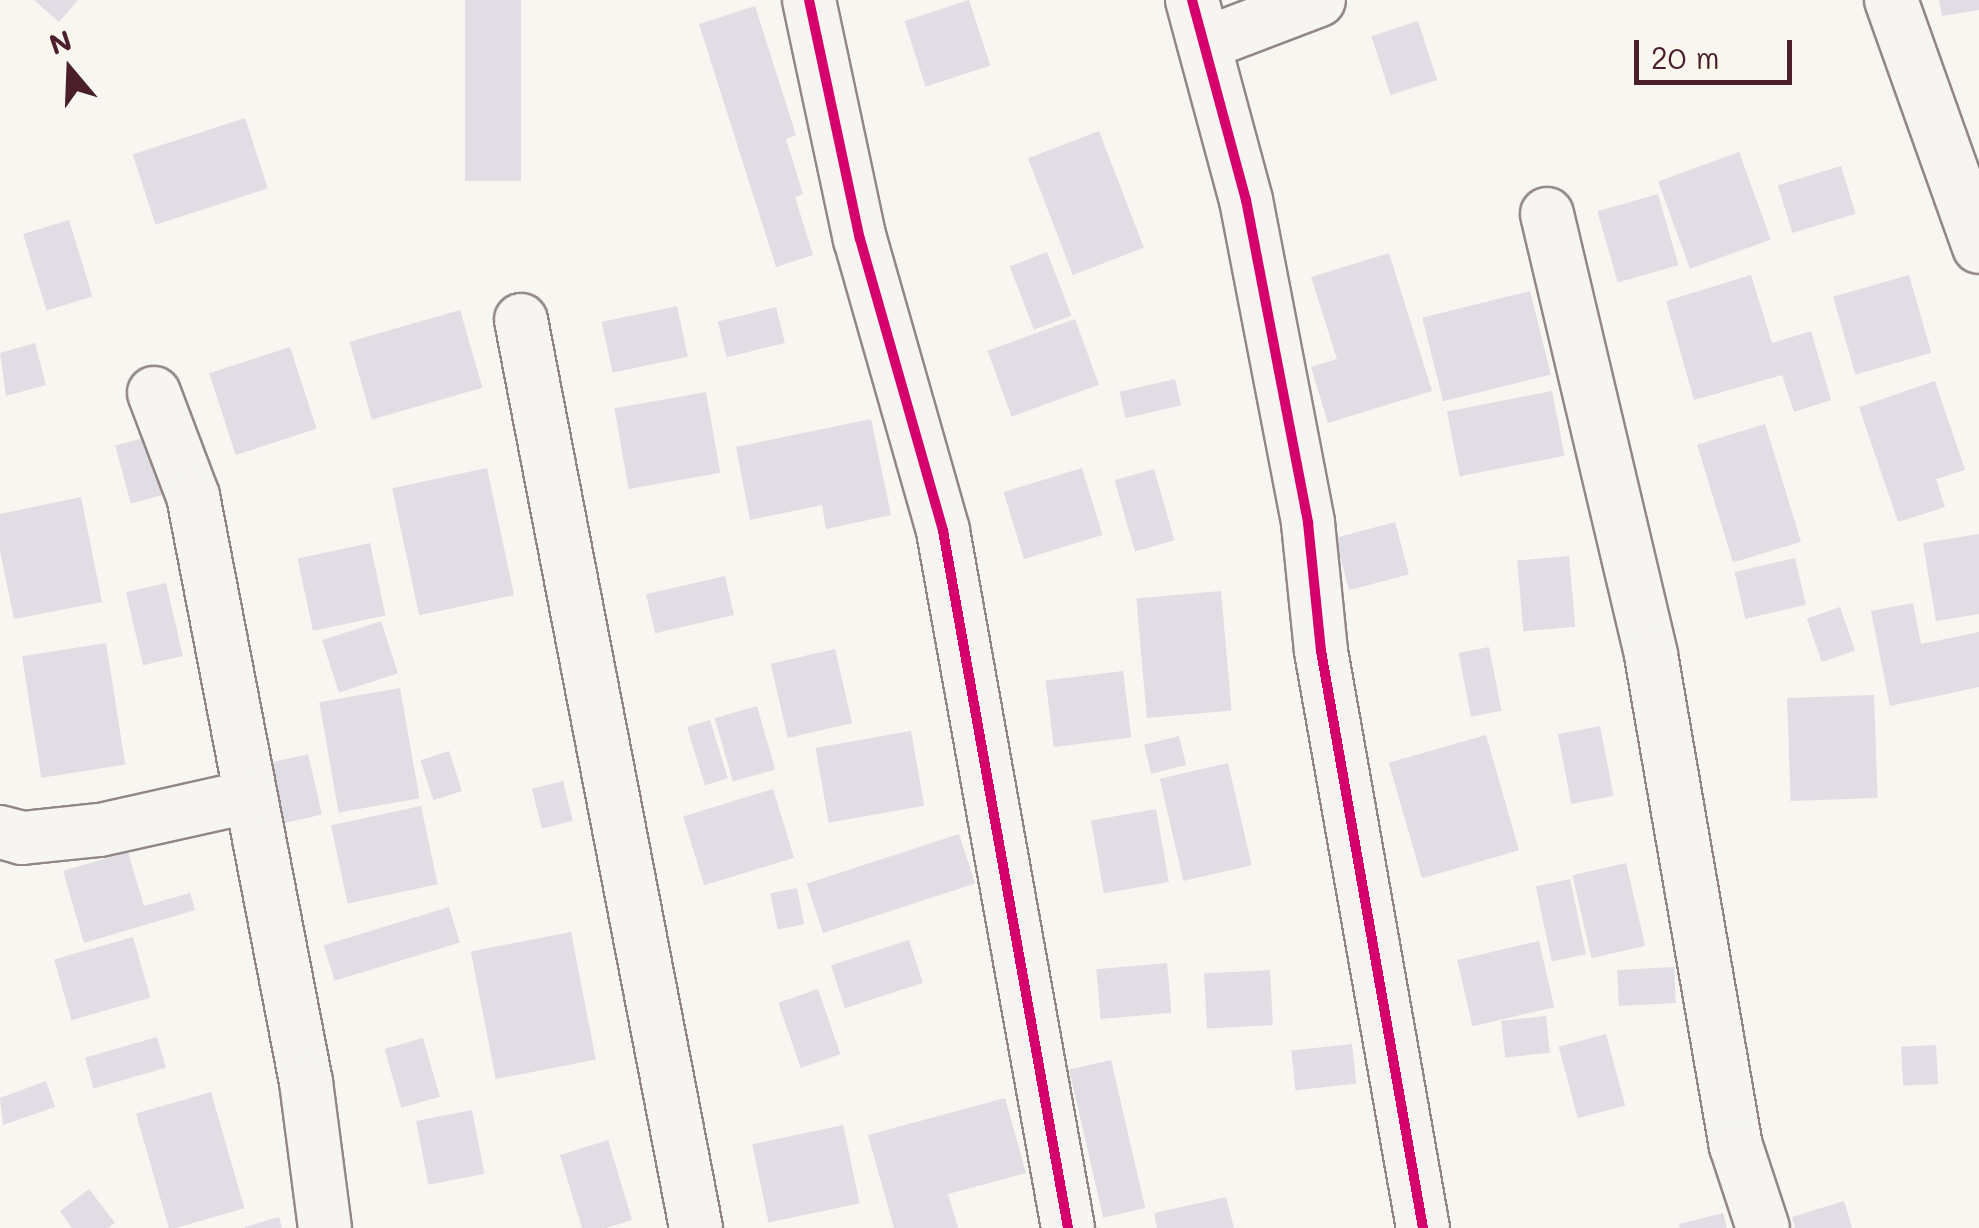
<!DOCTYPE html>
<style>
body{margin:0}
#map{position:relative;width:1979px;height:1228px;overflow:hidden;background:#f8f6f0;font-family:Mali,sans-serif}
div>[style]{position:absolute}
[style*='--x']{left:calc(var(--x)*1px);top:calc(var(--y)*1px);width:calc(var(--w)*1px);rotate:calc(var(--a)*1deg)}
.building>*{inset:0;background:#e0dde4;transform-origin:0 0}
.roads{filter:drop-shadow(2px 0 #918787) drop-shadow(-2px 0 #918787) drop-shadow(0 2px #918787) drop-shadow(0 -2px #918787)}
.minor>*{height:52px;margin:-26px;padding:0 26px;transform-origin:26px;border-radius:26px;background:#f6f5f1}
.cycleway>*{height:10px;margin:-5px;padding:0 5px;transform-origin:5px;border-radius:5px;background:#d6006c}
span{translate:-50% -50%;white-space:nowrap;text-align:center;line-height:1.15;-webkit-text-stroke:8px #fbf7ec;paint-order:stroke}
.north{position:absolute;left:20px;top:20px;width:100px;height:100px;-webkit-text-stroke:8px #fbf7ec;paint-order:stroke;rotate:341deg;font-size:28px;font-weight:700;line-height:40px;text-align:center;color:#4a1f2b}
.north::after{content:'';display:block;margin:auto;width:35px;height:45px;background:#4a1f2b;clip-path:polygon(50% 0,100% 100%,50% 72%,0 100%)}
.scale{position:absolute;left:1634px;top:40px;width:158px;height:45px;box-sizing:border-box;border:5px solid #4a1f2b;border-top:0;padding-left:12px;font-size:30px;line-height:35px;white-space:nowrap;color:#4a1f2b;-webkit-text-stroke:8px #fbf7ec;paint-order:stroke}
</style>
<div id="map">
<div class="building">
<div style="clip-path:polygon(34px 0,78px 0,59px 22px)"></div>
<div style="left:465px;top:0;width:56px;height:181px"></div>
<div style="left:969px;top:0;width:69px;height:68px;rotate:72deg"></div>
<div style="clip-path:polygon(1939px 0,1979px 0,1979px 10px,1942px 16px)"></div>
<div style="clip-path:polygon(755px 6px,796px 135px,786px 139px,803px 194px,795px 197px,813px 255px,776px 267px,699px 24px)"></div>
<div style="left:1418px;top:21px;width:62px;height:49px;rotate:72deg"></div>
<div style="left:245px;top:118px;width:74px;height:118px;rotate:72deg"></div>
<div style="left:1099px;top:131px;width:125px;height:76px;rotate:69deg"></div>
<div style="left:1739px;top:152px;width:93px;height:86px;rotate:70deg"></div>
<div style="left:1841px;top:166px;width:50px;height:66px;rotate:73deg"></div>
<div style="left:1658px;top:194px;width:74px;height:63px;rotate:74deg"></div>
<div style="left:69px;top:220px;width:80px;height:48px;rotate:73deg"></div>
<div style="left:1047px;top:252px;width:68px;height:40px;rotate:69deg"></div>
<div style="clip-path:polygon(1389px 253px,1432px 391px,1328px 423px,1311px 367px,1337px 359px,1311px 277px)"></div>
<div style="clip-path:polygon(1751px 275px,1772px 343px,1811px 331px,1831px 400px,1794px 412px,1782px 375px,1694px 400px,1666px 301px)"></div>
<div style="left:1909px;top:275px;width:81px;height:79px;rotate:74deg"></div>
<div style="left:1530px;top:291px;width:86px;height:111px;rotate:76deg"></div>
<div style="left:677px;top:306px;width:52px;height:77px;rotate:78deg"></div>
<div style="left:776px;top:307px;width:37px;height:60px;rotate:76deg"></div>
<div style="left:460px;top:310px;width:81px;height:115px;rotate:74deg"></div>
<div style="left:1075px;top:319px;width:70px;height:93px;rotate:70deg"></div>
<div style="clip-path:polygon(35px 343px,46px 385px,6px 396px,0 353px)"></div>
<div style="left:290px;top:347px;width:86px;height:85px;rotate:72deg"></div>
<div style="left:1175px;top:379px;width:27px;height:57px;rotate:77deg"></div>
<div style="clip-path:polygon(1935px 381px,1965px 470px,1936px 479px,1945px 507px,1898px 522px,1859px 407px)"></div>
<div style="left:1552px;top:391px;width:66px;height:107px;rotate:79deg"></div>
<div style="left:706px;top:392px;width:82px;height:93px;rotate:80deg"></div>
<div style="clip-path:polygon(871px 419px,891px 515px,826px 529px,822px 505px,750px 520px,736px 447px)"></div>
<div style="left:1765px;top:424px;width:123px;height:71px;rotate:73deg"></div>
<div style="left:151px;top:436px;width:60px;height:37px;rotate:75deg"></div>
<div style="left:487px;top:468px;width:130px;height:97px;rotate:78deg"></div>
<div style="left:1082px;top:468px;width:70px;height:82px;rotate:73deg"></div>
<div style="left:1154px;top:469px;width:74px;height:41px;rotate:74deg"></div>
<div style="clip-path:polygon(81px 497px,102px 602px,14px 619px,0 551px,0 514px)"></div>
<div style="left:1395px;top:522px;width:54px;height:62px;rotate:75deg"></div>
<div style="clip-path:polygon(1979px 534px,1979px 614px,1936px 621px,1923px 543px)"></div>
<div style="left:370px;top:543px;width:74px;height:74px;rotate:78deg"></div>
<div style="left:1569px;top:556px;width:71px;height:52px;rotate:85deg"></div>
<div style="left:1795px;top:558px;width:48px;height:62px;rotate:77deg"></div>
<div style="left:725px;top:576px;width:40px;height:81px;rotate:77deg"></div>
<div style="left:166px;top:583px;width:75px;height:41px;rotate:77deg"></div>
<div style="left:1221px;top:591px;width:120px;height:85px;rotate:85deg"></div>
<div style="clip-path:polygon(1913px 603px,1921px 644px,1979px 632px,1979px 687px,1890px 706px,1871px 611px)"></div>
<div style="left:1840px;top:607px;width:46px;height:35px;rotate:71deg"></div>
<div style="left:381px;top:621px;width:55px;height:62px;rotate:72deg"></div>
<div style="left:106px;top:643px;width:123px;height:85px;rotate:81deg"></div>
<div style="left:1489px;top:647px;width:65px;height:31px;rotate:79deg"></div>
<div style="left:835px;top:649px;width:76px;height:66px;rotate:77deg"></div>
<div style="left:1123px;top:671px;width:67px;height:78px;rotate:83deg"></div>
<div style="left:400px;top:688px;width:112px;height:82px;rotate:80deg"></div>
<div style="left:1874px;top:695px;width:103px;height:87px;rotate:88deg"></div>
<div style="left:757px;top:706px;width:66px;height:44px;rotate:74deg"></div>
<div style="left:710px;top:720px;width:61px;height:24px;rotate:73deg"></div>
<div style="left:1600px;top:726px;width:71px;height:43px;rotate:79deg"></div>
<div style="left:911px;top:731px;width:76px;height:97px;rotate:80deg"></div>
<div style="left:1486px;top:735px;width:120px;height:101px;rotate:74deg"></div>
<div style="left:1179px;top:736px;width:30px;height:36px;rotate:76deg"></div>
<div style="left:449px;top:751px;width:42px;height:30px;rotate:72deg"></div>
<div style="left:308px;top:754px;width:62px;height:47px;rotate:77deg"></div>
<div style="left:1228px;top:763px;width:105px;height:70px;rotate:77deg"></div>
<div style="left:563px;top:781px;width:41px;height:32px;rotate:76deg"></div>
<div style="left:773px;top:789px;width:72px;height:94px;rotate:73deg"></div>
<div style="left:421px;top:806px;width:80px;height:92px;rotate:78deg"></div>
<div style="left:1156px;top:809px;width:74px;height:66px;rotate:80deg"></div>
<div style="left:959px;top:834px;width:52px;height:160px;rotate:72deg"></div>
<div style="clip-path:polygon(128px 852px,144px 906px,190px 893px,195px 910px,84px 943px,63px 871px)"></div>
<div style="left:1626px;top:863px;width:85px;height:55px;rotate:77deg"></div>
<div style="left:1570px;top:879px;width:77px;height:35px;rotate:78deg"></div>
<div style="left:797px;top:888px;width:37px;height:27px;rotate:79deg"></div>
<div style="left:449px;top:907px;width:37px;height:131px;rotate:73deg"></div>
<div style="left:571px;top:932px;width:130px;height:102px;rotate:79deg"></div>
<div style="left:133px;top:937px;width:63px;height:82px;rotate:74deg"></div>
<div style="left:909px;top:940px;width:45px;height:82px;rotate:72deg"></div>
<div style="left:1539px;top:941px;width:68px;height:84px;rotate:77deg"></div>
<div style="left:1167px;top:963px;width:50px;height:71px;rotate:85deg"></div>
<div style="left:1674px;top:967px;width:36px;height:57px;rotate:87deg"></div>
<div style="left:1270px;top:970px;width:55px;height:66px;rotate:87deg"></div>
<div style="left:818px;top:989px;width:69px;height:42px;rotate:71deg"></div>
<div style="left:1546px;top:1016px;width:37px;height:45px;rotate:84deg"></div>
<div style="left:1606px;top:1034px;width:74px;height:49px;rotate:75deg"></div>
<div style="left:157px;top:1037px;width:32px;height:75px;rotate:74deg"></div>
<div style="left:423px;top:1038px;width:61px;height:40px;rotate:74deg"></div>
<div style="left:1352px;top:1044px;width:40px;height:61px;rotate:84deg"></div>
<div style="left:1936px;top:1045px;width:39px;height:35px;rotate:87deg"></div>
<div style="left:1111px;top:1060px;width:152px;height:43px;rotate:77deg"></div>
<div style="clip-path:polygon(46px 1081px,55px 1107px,3px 1125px,0 1098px)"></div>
<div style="left:211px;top:1092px;width:121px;height:78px;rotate:74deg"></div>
<div style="clip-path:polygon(1005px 1098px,1026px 1173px,948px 1194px,958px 1228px,894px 1228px,868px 1135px)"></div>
<div style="left:472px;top:1110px;width:65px;height:57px;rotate:79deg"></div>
<div style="left:843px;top:1125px;width:80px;height:93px;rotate:78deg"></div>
<div style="clip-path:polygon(608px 1140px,632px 1220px,606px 1228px,582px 1228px,560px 1155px)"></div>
<div style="clip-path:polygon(89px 1189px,115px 1223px,108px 1228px,72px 1228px,60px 1211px)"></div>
<div style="clip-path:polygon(1226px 1197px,1234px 1228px,1157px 1228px,1154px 1213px)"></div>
<div style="clip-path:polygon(1844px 1201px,1852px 1228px,1795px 1228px,1792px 1217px)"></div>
<div style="clip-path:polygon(1723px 1213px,1727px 1228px,1680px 1228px,1679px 1224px)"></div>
<div style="clip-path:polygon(279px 1217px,282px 1228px,245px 1228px,245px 1227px)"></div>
</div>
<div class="roads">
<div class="minor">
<div style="--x:809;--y:0;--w:244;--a:78"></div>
<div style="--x:860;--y:239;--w:304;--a:74.1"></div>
<div style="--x:943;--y:531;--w:708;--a:79.83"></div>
<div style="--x:1192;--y:0;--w:207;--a:74.9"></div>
<div style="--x:1246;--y:200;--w:329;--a:79.1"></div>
<div style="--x:1308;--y:523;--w:129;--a:84.2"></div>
<div style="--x:1321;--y:651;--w:586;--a:79.98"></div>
<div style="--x:1891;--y:0;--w:262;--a:70.4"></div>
<div style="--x:1204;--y:44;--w:123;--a:-20.9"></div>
<div style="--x:1547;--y:214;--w:453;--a:76.7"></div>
<div style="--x:1651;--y:655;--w:498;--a:80.2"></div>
<div style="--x:1736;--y:1146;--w:86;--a:71.8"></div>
<div style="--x:521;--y:320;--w:925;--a:79.09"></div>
<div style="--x:154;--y:393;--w:110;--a:69.3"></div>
<div style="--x:193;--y:496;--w:597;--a:79.09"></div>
<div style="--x:306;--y:1082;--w:147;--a:82.6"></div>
<div style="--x:0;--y:832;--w:23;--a:15"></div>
<div style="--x:22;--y:838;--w:78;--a:-5.9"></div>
<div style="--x:100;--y:830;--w:152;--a:-12.6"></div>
</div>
</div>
<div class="cycleway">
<div style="--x:809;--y:0;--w:244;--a:78"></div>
<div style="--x:860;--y:239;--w:304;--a:74.1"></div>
<div style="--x:943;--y:531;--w:708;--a:79.83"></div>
<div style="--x:1192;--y:0;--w:207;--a:74.9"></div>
<div style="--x:1246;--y:200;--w:329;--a:79.1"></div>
<div style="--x:1308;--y:523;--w:129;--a:84.2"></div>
<div style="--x:1321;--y:651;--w:586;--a:79.98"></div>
</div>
<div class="north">N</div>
<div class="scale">20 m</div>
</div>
